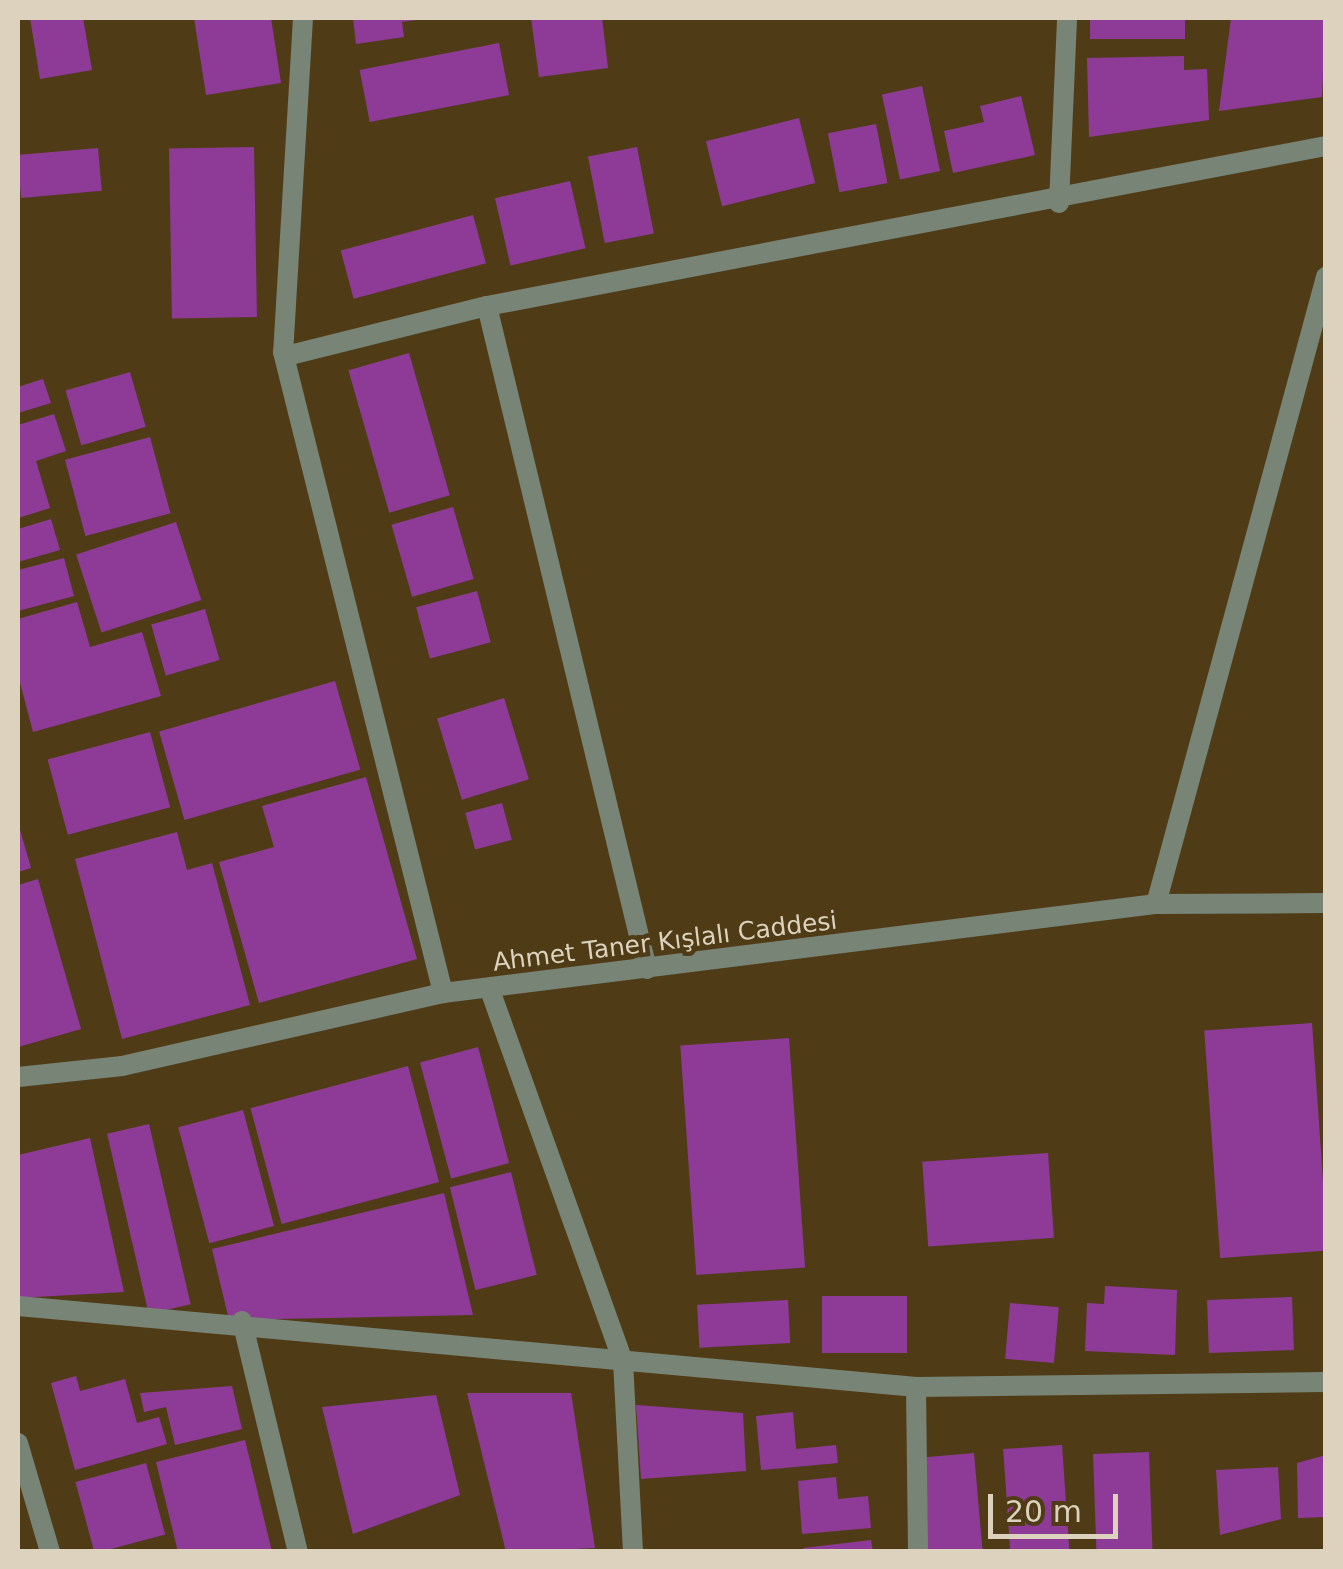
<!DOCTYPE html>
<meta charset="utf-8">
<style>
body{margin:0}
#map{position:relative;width:1343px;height:1569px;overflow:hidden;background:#4f3c16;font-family:"DejaVu Sans",sans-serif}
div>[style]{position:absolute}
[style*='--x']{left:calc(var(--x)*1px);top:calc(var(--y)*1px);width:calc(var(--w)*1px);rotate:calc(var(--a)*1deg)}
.building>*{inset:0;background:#8e3b98;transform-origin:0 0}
.minor>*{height:20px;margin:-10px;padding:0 10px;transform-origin:10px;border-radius:10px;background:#778476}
.tertiary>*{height:20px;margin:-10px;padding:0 10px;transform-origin:10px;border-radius:10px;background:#778476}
span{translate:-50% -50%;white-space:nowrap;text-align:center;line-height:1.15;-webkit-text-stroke:9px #4f3c16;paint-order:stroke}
.street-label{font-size:25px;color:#dcd2bd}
.frame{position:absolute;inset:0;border:20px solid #dcd2bd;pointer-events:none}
.scale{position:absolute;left:988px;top:1494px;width:130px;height:45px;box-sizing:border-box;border:5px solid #dcd2bd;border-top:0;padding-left:12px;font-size:30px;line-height:35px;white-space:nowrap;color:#dcd2bd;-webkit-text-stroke:8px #4f3c16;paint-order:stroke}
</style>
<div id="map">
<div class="building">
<div style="clip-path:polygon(30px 18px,83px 18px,92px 70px,40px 79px)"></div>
<div style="clip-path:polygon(194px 18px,271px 18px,281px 83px,206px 95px)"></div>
<div style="clip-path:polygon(353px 18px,416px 18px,416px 20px,402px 22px,404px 37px,356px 44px)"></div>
<div style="clip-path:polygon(531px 18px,602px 18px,608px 68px,539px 77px)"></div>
<div style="left:1090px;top:18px;width:95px;height:21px"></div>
<div style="clip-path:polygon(1231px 18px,1326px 18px,1322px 97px,1219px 111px)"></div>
<div style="left:499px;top:43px;width:53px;height:142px;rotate:79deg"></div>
<div style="clip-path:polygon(1184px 56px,1184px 70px,1207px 69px,1209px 120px,1089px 137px,1087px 58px)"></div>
<div style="left:922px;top:86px;width:87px;height:41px;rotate:78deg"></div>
<div style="clip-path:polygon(1021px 96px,1035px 155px,953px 173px,944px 131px,984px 122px,980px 106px)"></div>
<div style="left:799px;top:118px;width:67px;height:96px;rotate:76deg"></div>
<div style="left:876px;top:124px;width:60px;height:49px;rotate:79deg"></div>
<div style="left:254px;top:147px;width:170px;height:85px;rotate:89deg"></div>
<div style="left:637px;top:147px;width:88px;height:50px;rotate:79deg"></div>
<div style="left:98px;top:148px;width:43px;height:81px;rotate:85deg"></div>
<div style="left:570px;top:181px;width:69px;height:77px;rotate:77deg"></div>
<div style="left:473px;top:215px;width:50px;height:137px;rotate:75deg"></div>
<div style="left:409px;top:353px;width:148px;height:63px;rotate:74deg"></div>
<div style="left:130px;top:372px;width:57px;height:67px;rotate:74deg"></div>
<div style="clip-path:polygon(43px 379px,51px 403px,18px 413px,18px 387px)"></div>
<div style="clip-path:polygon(54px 414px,66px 451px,36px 461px,50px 508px,18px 518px,18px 425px)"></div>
<div style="left:150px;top:437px;width:79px;height:88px;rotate:75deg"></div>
<div style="left:453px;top:507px;width:75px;height:64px;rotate:74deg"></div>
<div style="clip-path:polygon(51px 519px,60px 550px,18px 562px,18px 529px)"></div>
<div style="left:176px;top:522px;width:82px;height:105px;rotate:72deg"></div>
<div style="clip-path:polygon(64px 558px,74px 596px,18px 611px,18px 570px)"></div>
<div style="left:477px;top:591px;width:53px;height:63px;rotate:75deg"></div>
<div style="clip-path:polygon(77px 602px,90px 647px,142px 632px,161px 696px,33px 732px,18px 675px,18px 619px)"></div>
<div style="left:205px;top:609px;width:53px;height:56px;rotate:74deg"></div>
<div style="left:335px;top:681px;width:92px;height:183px;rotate:74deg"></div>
<div style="left:504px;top:698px;width:85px;height:70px;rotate:73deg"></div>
<div style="left:150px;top:732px;width:78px;height:106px;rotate:75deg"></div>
<div style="clip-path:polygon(366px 777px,417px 959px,259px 1003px,219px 862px,274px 847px,262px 806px)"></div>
<div style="left:502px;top:803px;width:38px;height:38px;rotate:75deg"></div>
<div style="clip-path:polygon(18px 823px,31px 868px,18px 872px)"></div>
<div style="clip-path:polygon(177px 832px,187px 870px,212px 863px,250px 1005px,122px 1039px,75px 859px)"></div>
<div style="clip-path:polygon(38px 879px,81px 1029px,18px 1047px,18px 885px)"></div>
<div style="left:1312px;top:1023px;width:228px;height:108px;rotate:86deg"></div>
<div style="left:789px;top:1038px;width:230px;height:109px;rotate:86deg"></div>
<div style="left:478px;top:1047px;width:120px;height:60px;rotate:75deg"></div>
<div style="left:408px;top:1066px;width:120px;height:163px;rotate:75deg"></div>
<div style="left:243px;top:1110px;width:120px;height:67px;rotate:75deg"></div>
<div style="left:149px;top:1124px;width:185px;height:43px;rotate:77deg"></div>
<div style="clip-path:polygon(90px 1138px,124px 1292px,18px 1298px,18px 1155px)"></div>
<div style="left:1048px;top:1153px;width:85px;height:126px;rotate:86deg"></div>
<div style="left:511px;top:1172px;width:106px;height:63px;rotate:76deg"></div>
<div style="clip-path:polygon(444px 1193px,473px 1315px,229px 1320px,212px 1249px)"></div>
<div style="clip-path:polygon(1105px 1286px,1177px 1290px,1175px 1355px,1085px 1351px,1087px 1303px,1104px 1304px)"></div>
<div style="left:907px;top:1296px;width:57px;height:85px;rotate:90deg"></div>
<div style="left:1292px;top:1297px;width:53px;height:85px;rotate:88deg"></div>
<div style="left:788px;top:1300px;width:43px;height:91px;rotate:87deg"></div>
<div style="left:1010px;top:1303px;width:49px;height:56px;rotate:5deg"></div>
<div style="clip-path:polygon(76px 1376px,80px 1391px,125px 1379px,137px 1423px,159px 1417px,167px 1444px,75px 1470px,51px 1383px)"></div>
<div style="clip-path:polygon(232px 1386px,242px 1429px,175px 1445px,166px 1407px,144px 1412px,140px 1393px)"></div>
<div style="clip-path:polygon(467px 1393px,571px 1393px,595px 1548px,506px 1552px)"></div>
<div style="clip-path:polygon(436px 1395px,460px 1495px,353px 1534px,322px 1407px)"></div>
<div style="clip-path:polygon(636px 1405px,743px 1413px,746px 1471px,641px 1479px)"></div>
<div style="clip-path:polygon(793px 1412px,796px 1449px,836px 1445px,838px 1463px,761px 1470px,756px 1416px)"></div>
<div style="clip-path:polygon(245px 1440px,272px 1552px,178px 1552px,156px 1462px)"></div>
<div style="left:1062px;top:1445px;width:107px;height:59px;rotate:86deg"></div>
<div style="left:1149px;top:1452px;width:100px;height:56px;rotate:88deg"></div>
<div style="left:974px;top:1453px;width:99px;height:55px;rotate:85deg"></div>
<div style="clip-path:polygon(1326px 1455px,1326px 1517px,1298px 1518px,1297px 1463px)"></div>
<div style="left:146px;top:1463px;width:74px;height:73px;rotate:75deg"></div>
<div style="clip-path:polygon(1278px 1467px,1281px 1519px,1220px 1535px,1216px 1470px)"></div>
<div style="clip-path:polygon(836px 1477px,838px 1499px,868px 1496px,871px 1528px,802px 1534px,798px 1481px)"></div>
<div style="clip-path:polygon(871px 1540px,873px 1552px,804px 1552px,803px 1548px)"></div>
</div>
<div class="minor">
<div style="--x:303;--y:18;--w:335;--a:93.4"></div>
<div style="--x:283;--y:352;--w:661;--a:75.98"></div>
<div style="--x:1059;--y:203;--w:185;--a:-87.5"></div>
<div style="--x:286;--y:356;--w:207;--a:-14"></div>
<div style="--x:1156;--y:904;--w:650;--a:-74.83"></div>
<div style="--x:647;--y:969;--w:682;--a:-103.57"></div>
<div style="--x:487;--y:306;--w:854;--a:-10.8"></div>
<div style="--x:490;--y:990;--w:394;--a:70.3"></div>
<div style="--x:623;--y:1361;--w:191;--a:87"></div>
<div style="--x:18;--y:1077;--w:105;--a:-6"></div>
<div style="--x:122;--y:1066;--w:329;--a:-12.8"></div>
<div style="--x:443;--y:993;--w:719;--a:-7.12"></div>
<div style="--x:1156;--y:904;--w:170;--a:-0.3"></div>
<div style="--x:18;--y:1306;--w:902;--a:5.15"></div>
<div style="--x:916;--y:1387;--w:410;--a:-0.7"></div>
<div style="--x:242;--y:1321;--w:238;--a:76.4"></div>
<div style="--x:916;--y:1387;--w:165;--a:89.3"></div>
</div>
<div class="tertiary">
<div style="--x:18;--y:1443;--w:114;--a:73.6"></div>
</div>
<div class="street-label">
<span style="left:665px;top:942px;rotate:-7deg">Ahmet Taner Kışlalı Caddesi</span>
</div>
<div class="frame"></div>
<div class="scale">20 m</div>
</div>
